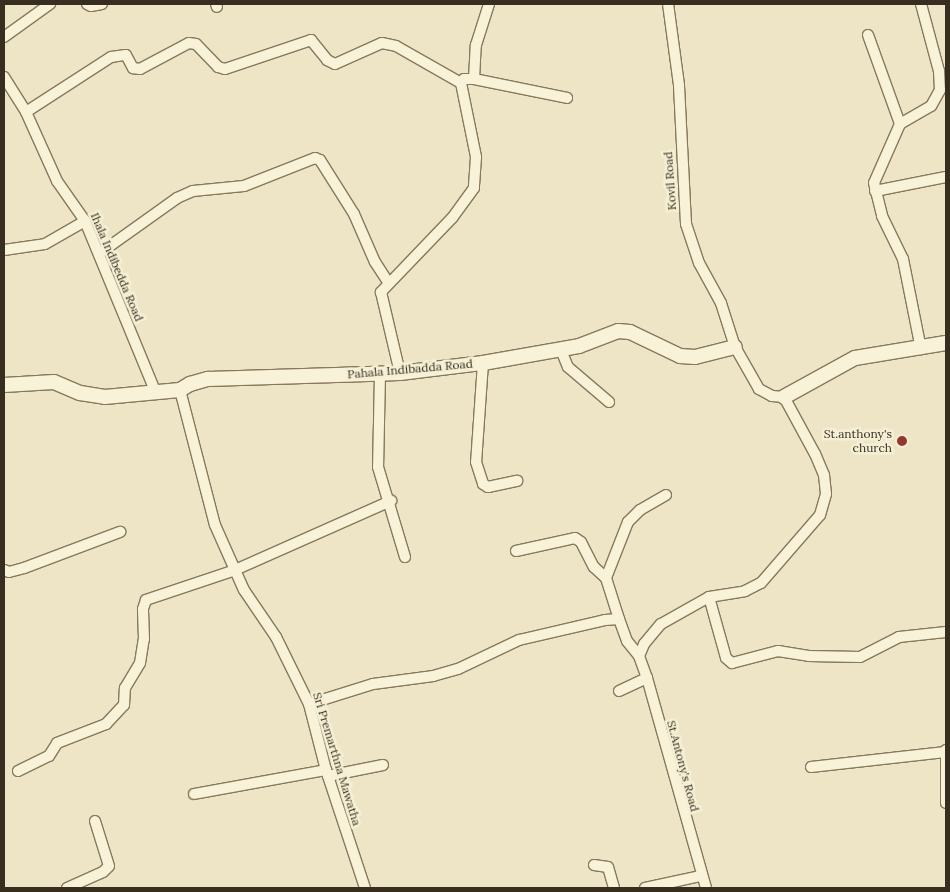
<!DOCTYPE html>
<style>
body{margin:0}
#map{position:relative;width:950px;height:892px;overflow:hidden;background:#ede5c5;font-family:Lora,serif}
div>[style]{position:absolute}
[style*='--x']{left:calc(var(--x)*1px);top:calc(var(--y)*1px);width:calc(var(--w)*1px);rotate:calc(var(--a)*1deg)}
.roads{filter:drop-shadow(1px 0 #88785c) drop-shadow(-1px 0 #88785c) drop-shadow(0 1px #88785c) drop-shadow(0 -1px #88785c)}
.street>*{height:10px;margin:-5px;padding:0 5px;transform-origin:5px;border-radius:5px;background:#f8f2d8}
.secondary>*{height:14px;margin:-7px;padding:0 7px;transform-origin:7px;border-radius:7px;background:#f8f2d8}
.dots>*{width:14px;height:14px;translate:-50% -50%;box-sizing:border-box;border:2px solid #f5efd5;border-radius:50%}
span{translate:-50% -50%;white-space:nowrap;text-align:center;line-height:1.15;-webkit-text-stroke:5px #f5efd5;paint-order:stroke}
.street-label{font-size:12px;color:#382e1f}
.poi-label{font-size:12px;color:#382e1f}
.right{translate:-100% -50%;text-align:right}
.frame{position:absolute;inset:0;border:5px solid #382e1f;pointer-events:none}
</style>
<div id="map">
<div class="roads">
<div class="street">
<div style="--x:87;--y:4;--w:4;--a:27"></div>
<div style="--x:91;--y:6;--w:11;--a:-10"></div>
<div style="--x:216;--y:4;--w:3;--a:72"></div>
<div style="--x:921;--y:4;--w:69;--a:75"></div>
<div style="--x:939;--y:71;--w:19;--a:87"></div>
<div style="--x:940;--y:90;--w:18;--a:119"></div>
<div style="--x:931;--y:106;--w:36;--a:150"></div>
<div style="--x:900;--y:124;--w:64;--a:113.8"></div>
<div style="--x:874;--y:183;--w:34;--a:76"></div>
<div style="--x:882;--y:216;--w:48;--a:64"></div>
<div style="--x:903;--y:259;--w:92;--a:78.7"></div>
<div style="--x:868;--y:35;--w:95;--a:70.2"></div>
<div style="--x:4;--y:37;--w:57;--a:-35.7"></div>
<div style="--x:4;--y:77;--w:41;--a:57.8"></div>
<div style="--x:26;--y:112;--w:76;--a:65.8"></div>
<div style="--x:57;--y:181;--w:49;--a:55"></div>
<div style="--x:85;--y:221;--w:186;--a:67.6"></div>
<div style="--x:474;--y:79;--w:34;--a:-87"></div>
<div style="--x:476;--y:45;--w:43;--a:-72.4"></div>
<div style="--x:461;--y:83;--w:5;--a:-53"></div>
<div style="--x:464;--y:79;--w:10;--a:0"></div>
<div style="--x:474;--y:79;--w:95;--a:11.5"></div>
<div style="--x:26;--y:112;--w:101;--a:-32.9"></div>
<div style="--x:111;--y:57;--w:15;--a:-8"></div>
<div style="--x:126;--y:55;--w:15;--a:62"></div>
<div style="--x:133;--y:68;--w:7;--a:8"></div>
<div style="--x:140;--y:69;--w:55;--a:-28"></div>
<div style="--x:189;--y:43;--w:7;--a:8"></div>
<div style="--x:196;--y:44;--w:32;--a:46"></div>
<div style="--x:218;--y:67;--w:7;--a:16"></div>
<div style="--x:225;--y:69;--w:91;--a:-18.6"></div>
<div style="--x:311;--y:40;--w:26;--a:51"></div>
<div style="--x:327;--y:60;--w:9;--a:27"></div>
<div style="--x:335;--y:64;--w:51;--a:-24.1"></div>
<div style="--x:382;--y:43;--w:14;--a:12"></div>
<div style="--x:396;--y:46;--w:75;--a:29.6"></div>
<div style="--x:461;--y:83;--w:76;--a:78.5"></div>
<div style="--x:476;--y:157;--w:31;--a:94"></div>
<div style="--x:474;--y:188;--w:37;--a:126"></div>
<div style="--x:452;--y:218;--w:103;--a:133.8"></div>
<div style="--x:381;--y:292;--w:83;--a:76.8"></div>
<div style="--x:875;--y:191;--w:72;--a:-11.2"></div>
<div style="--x:4;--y:250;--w:41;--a:-8.3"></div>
<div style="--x:45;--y:244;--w:46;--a:-29.9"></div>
<div style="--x:100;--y:253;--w:95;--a:-35.5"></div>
<div style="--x:177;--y:198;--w:17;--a:-24"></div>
<div style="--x:193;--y:191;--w:51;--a:-5.6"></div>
<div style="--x:244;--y:186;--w:76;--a:-21.5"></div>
<div style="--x:315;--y:158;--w:5;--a:22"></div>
<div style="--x:320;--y:160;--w:64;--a:57.8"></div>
<div style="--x:354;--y:214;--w:52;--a:66.4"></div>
<div style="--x:375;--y:262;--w:24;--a:57"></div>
<div style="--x:561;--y:350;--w:18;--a:68"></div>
<div style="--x:568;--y:367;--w:54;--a:40.5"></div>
<div style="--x:483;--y:363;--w:99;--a:94"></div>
<div style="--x:476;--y:462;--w:23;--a:72"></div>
<div style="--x:483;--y:484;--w:6;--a:31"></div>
<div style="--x:488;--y:487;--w:30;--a:-12"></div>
<div style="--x:380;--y:374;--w:93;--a:91.2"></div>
<div style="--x:378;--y:467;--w:94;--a:73.3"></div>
<div style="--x:180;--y:390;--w:139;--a:75.5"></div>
<div style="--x:215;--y:525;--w:71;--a:66"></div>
<div style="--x:244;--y:590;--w:57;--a:55.8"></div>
<div style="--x:276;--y:637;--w:75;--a:63.8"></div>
<div style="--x:309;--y:704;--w:68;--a:75.6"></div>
<div style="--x:326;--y:770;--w:124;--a:71.7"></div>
<div style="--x:516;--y:551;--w:60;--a:-12.4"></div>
<div style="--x:575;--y:538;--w:7;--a:34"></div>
<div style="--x:581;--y:542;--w:28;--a:63"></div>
<div style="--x:594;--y:567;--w:16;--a:43"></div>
<div style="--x:4;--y:570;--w:5;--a:22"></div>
<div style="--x:9;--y:572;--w:16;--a:-15"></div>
<div style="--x:24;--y:568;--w:103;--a:-20.6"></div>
<div style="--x:709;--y:597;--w:63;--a:74.4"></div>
<div style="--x:726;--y:658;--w:8;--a:40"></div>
<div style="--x:732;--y:663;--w:48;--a:-14.6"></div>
<div style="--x:778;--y:651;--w:31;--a:9"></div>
<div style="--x:809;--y:656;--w:51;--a:1.1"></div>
<div style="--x:860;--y:657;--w:44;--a:-27.1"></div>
<div style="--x:899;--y:637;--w:47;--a:-6.1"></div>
<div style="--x:619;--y:619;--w:43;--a:-107.6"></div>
<div style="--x:606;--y:578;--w:60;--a:-68.6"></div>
<div style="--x:628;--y:522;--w:17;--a:-45"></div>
<div style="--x:640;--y:510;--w:30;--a:-30"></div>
<div style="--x:647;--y:678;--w:23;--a:-110"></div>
<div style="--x:639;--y:656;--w:13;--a:-67"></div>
<div style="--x:644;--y:644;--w:26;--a:-50"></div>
<div style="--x:661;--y:624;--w:55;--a:-29.4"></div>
<div style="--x:709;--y:597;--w:36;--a:-9"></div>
<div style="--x:745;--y:591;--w:18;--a:-27"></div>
<div style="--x:761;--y:583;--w:90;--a:-49.1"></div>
<div style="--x:820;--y:515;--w:22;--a:-74"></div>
<div style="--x:826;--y:494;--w:19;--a:-96"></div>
<div style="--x:824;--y:475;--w:23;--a:-113"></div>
<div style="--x:815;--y:454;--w:65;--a:-118.5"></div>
<div style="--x:784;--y:397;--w:12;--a:-175"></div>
<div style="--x:772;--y:396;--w:15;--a:-152"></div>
<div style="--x:759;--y:389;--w:48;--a:-119.7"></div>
<div style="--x:735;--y:347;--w:46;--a:-107.7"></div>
<div style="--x:721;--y:303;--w:46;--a:-118.8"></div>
<div style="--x:699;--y:263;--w:41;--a:-108.4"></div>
<div style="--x:686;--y:224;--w:139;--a:-92.9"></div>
<div style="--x:679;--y:85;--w:82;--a:-97.7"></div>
<div style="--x:619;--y:691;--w:31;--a:-25"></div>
<div style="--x:647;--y:678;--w:218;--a:74.3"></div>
<div style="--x:309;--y:704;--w:67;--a:-17.4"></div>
<div style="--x:373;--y:684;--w:61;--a:-7.6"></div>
<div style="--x:433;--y:676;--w:26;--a:-16"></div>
<div style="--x:458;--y:669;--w:68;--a:-25.4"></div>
<div style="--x:519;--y:640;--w:88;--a:-13.1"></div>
<div style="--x:605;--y:620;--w:14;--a:-4"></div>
<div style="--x:619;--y:619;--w:23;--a:70"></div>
<div style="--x:627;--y:641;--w:19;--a:51"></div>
<div style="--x:946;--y:750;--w:53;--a:90"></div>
<div style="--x:811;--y:767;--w:135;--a:-6.4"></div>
<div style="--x:18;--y:771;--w:34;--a:-26"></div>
<div style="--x:49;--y:756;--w:15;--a:-58"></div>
<div style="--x:57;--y:743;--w:53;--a:-21.2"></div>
<div style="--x:106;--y:724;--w:26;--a:-47"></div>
<div style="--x:124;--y:705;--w:17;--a:-87"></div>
<div style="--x:125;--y:688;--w:29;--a:-59"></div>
<div style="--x:140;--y:663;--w:24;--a:-81"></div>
<div style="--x:144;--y:639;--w:30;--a:-92"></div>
<div style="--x:143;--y:609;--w:9;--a:-72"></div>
<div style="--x:146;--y:600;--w:94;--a:-18.6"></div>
<div style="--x:235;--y:570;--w:171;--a:-23.9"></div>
<div style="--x:328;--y:776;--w:56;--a:-11.3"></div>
<div style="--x:194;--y:794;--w:134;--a:-10.3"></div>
<div style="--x:594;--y:865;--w:14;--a:8"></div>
<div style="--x:608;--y:867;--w:22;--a:74"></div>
<div style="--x:67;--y:888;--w:39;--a:-24"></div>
<div style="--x:103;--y:872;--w:8;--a:-45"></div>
<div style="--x:109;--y:866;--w:47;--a:-107.3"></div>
<div style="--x:645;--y:888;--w:56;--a:-12.3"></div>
</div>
<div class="secondary">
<div style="--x:4;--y:385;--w:50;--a:-3.4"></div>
<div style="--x:54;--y:382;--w:28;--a:23"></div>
<div style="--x:80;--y:393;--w:25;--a:9"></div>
<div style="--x:105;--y:397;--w:75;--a:-5.3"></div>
<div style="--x:180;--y:390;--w:12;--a:-31"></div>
<div style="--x:190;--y:384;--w:19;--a:-16"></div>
<div style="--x:208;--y:379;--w:192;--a:-1.8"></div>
<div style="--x:400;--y:373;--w:84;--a:-6.9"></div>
<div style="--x:483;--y:363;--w:97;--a:-10"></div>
<div style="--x:579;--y:346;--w:42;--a:-21"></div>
<div style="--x:618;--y:331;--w:12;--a:5"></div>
<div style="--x:630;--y:332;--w:55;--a:25.6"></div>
<div style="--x:680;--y:356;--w:15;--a:4"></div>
<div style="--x:695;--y:357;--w:41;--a:-14"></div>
<div style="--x:784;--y:397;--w:81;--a:-28.8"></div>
<div style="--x:855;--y:358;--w:92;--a:-9.4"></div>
</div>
</div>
<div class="dots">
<div style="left:902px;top:441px;background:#95372d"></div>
</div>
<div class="street-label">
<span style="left:670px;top:181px;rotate:-94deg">Kovil Road</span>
<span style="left:117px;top:267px;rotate:67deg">Ihala Indibedda Road</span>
<span style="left:410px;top:369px;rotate:-5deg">Pahala Indibadda Road</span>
<span style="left:337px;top:759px;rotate:73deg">Sri Premarthna Mawatha</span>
<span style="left:683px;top:766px;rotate:75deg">St.Antony's Road</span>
</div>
<div class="poi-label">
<span class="right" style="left:892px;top:441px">St.anthony's<br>church</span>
</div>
<div class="frame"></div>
</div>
